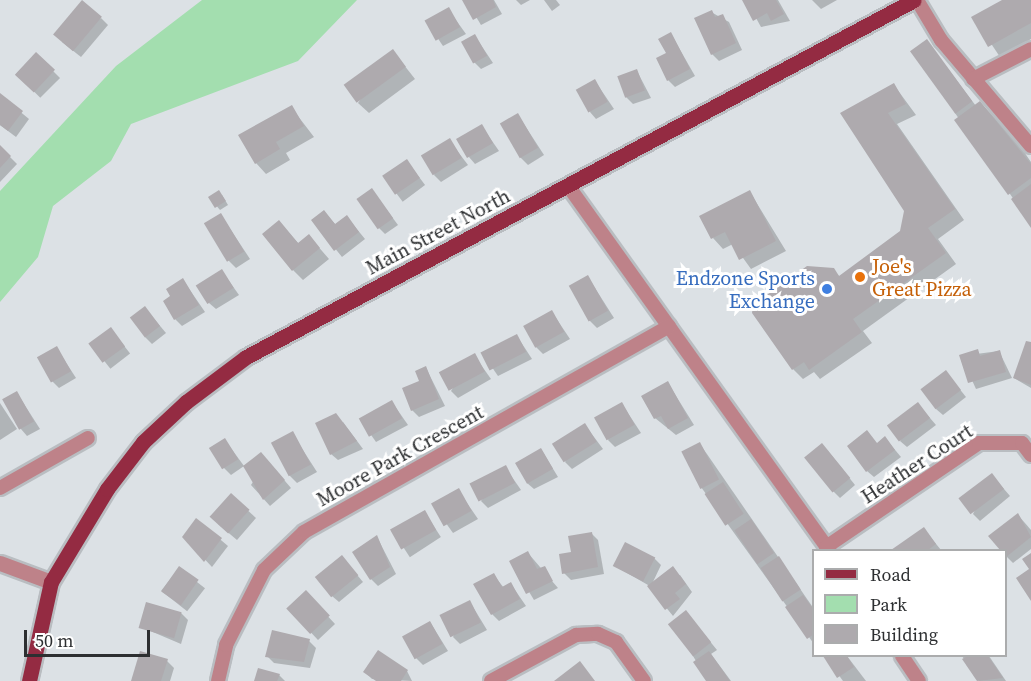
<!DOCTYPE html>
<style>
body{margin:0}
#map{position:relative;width:1031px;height:681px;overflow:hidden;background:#dce1e5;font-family:"Source Serif 4",serif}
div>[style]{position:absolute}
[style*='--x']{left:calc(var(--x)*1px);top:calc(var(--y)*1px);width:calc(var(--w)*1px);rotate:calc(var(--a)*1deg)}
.green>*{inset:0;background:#a3deaf}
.shadow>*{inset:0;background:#0003;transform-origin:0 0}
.building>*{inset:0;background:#aeaaae;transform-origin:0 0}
.roads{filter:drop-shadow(2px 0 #b9bdc1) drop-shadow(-2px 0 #b9bdc1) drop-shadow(0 2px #b9bdc1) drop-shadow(0 -2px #b9bdc1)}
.minor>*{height:14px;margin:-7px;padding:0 7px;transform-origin:7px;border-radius:7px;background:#be8289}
.tertiary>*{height:15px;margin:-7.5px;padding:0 7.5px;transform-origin:7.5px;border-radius:7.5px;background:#be8289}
.primary>*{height:15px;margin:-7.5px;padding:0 7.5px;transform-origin:7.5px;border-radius:7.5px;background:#942b42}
.dots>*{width:16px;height:16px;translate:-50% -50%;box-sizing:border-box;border:3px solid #fff;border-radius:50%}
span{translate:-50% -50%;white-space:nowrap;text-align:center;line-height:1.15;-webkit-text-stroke:6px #fff;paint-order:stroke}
.street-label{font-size:20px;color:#2d2f31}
.food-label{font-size:20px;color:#c56008}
.left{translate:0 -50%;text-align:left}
.shop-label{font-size:20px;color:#366cbe}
.right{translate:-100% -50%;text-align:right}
.legend{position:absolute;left:812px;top:549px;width:195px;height:108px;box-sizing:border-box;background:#fff;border:2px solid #abacad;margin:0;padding:8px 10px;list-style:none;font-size:18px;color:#2d2f31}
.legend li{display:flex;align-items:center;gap:12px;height:30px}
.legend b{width:30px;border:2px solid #abacad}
.scale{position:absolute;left:24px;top:630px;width:126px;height:27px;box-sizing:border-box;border:3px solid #2d2f31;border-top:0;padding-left:8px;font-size:18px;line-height:21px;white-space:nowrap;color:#2d2f31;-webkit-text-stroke:4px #fff;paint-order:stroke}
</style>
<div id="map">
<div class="green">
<div style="clip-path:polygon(202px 0,357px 0,298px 61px,131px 124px,111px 161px,53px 206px,38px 257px,0 302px,0 191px,116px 66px)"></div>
</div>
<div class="shadow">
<div style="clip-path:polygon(466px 0,494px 0,502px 14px,481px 25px)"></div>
<div style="clip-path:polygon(516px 0,530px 0,521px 5px)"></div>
<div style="clip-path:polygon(544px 0,556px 0,560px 5px,552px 11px)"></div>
<div style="clip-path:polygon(746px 0,778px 0,790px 21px,761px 27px)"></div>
<div style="clip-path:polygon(812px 0,837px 0,821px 9px)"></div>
<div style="clip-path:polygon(1005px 0,1031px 0,1031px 39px,1000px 57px,974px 18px)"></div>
<div style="clip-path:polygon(448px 9px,466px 34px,443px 46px,426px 21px)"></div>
<div style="clip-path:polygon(711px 12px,729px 22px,742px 50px,719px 61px,712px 54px)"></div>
<div style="clip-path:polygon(101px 18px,108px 25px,81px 57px,62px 42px)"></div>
<div style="clip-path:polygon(671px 34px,695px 76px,675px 87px,668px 80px)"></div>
<div style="clip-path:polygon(475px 36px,493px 63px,481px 69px,474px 62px)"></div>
<div style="clip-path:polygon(927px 41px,976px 106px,980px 103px,1011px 133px,1031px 162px,1031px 225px,955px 113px)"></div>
<div style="clip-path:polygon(393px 51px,415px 79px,369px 113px,358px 103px)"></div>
<div style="left:36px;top:54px;width:34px;height:28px;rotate:45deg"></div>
<div style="clip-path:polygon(637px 71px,651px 98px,633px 104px,626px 97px)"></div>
<div style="clip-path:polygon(595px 81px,614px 109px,596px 119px,590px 112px)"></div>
<div style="clip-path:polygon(894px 85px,916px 115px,897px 124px,964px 220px,938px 239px,956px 264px,863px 331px,872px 343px,820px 379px,814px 372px,803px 379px,793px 369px,833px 270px,840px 277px,901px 232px,906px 210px,842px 113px)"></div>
<div style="clip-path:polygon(0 95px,29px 119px,16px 137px,0 125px)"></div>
<div style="clip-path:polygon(291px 107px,314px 137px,286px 153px,290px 160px,266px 174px,256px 163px)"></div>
<div style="clip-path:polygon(518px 115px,544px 155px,528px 165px,521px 158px)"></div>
<div style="clip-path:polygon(481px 125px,499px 151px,475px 164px,469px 157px)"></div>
<div style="clip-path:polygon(449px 140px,468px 165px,441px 182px,434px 175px)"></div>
<div style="clip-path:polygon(0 147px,17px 164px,0 182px)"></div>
<div style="left:407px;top:161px;width:30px;height:28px;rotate:53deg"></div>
<div style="clip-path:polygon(372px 190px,398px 225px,385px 234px,379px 228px)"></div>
<div style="clip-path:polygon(750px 192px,786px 251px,751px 269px,733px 244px,723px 249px,713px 238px)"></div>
<div style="clip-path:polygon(222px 195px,228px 205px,220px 210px,210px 198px)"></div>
<div style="clip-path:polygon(324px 212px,336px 225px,347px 217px,365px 239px,342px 257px,313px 221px)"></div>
<div style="clip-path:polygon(221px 215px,250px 259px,236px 268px,229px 261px)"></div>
<div style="clip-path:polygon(279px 222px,299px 244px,309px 236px,329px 259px,303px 280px,293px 270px)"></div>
<div style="clip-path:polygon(222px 271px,239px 295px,216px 309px,209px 303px)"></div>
<div style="clip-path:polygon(588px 277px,614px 318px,597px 328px,590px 321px)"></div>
<div style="clip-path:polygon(183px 280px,205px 312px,182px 326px,175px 319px)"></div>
<div style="clip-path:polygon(145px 308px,166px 333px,152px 344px,145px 337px)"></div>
<div style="clip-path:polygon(552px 312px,570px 339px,543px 354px,536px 347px)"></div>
<div style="left:111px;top:329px;width:31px;height:25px;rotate:52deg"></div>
<div style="clip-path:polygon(517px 336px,532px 359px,498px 376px,483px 354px)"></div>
<div style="clip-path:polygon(1031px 344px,1031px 388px,1014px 378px)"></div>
<div style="clip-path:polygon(56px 347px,76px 378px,59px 388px,52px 381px)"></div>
<div style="clip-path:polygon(999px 351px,1012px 378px,976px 389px,961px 356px)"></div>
<div style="clip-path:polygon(474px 355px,491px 379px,458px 398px,451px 391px)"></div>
<div style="clip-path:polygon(426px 368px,445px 406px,419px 417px,412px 410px)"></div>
<div style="clip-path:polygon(946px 372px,966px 397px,943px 415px,936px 409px)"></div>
<div style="clip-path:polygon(668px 383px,694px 425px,676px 435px,655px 418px,643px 397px)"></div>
<div style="clip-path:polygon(17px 393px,40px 429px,27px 436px,21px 429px)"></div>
<div style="clip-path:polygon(392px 402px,408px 425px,376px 442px,360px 419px)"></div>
<div style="clip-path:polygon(0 403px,17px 429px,0 440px)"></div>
<div style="clip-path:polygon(622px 404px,641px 433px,615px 447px,608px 440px)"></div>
<div style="clip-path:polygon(918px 404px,936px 425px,907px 447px,900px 441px)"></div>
<div style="clip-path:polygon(343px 422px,363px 449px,338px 460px,331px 454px)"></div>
<div style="clip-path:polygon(585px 425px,603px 449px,572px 469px,565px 462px)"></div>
<div style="clip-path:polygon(292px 433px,317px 472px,297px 483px,290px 476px)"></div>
<div style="clip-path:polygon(885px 438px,901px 457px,874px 477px,867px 471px)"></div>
<div style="clip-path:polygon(225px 440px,244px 466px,231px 475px,224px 468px)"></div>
<div style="clip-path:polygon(700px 444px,814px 609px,814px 644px,701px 487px)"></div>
<div style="clip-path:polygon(541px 449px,558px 477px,534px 489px,527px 483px)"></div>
<div style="clip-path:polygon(828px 451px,855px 485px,840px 498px,833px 491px)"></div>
<div style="clip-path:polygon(267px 460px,291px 488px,270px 506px,251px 485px)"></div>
<div style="clip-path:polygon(505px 467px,521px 490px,488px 508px,481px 501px)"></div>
<div style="clip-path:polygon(992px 475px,1010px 496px,980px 521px,973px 514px)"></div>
<div style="clip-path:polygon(458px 490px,478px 519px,453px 533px,433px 505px)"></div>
<div style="clip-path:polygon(231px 495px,256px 518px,237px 540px,218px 524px)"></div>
<div style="left:424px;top:511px;width:31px;height:37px;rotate:57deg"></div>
<div style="clip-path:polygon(1018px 515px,1031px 530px,1031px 549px,1013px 563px,1006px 556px)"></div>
<div style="clip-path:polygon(197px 520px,228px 546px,212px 567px,184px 537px)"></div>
<div style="clip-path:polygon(924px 529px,941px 550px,894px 550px)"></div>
<div style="clip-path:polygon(591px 533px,598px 540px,604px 574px,571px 580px,564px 573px)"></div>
<div style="clip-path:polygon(377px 537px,396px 574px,378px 586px,371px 579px)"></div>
<div style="clip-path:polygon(528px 553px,558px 588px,534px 600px,511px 562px)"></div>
<div style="clip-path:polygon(654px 558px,661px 565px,652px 584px,680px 575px,692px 592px,673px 616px,648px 585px,615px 566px)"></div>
<div style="clip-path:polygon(348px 564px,363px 582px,339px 602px,332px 596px)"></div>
<div style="left:179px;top:568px;width:33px;height:29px;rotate:38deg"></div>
<div style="clip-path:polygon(493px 574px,504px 588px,511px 584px,526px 606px,499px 621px,492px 614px)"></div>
<div style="clip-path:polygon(312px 599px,335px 624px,318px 640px,288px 608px)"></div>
<div style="clip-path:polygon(470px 602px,487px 630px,460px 644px,453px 637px)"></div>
<div style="clip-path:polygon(686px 612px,717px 650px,711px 654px,731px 681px,708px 681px,693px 656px)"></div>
<div style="clip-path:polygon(181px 613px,188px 620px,181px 644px,141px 627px)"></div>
<div style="clip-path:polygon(430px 622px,448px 651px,423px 665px,416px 658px)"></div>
<div style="clip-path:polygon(309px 641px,316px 648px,310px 668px,274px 663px,267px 656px)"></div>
<div style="clip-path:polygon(378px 652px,407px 671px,412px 681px,372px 679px,365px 672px)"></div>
<div style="clip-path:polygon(825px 656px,847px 656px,866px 681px,843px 681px)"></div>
<div style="clip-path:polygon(962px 656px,989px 656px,1006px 681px,979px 681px)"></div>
<div style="clip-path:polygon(167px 661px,174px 668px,170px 681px,133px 681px)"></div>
<div style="clip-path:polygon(279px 675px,285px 681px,256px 681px)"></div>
</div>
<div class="building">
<div style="left:82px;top:0;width:26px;height:45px;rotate:40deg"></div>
<div style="clip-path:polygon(462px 0,493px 0,496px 7px,473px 20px)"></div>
<div style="clip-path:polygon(742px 0,776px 0,784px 14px,771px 21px,767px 13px,753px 21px)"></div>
<div style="clip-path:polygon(1002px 0,1031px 0,1031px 23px,988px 47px,971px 17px)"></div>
<div style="left:449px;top:7px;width:23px;height:28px;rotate:61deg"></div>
<div style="clip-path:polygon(712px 10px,715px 17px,723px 14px,736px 43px,711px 55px,694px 18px)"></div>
<div style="clip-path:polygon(671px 32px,690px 69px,667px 81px,656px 58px,666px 53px,658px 39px)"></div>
<div style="left:475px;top:34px;width:25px;height:16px;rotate:61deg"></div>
<div style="left:927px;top:39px;width:77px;height:21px;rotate:54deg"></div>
<div style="left:393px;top:49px;width:22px;height:61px;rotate:54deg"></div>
<div style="left:36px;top:52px;width:26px;height:31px;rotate:43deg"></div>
<div style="left:637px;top:69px;width:23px;height:21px;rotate:70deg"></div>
<div style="left:595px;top:79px;width:26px;height:22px;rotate:61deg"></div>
<div style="clip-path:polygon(894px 83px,906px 104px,888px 113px,955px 209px,928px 228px,946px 253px,853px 319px,862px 332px,809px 370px,804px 362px,792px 370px,752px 313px,753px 305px,807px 266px,834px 268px,839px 276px,900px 231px,904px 211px,840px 113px)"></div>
<div style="clip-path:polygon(0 93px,23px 111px,8px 131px,0 125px)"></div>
<div style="clip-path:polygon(980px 101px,1031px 164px,1031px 178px,1008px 195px,954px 120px)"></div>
<div style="clip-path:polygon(292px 105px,304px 126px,276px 142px,280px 149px,255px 164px,238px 135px)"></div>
<div style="left:518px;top:113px;width:40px;height:21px;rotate:60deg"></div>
<div style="left:482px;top:124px;width:22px;height:30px;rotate:60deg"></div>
<div style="left:450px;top:138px;width:23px;height:34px;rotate:59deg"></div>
<div style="clip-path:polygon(0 145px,11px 156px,0 168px)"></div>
<div style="left:407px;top:159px;width:23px;height:30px;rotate:56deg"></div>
<div style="clip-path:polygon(1031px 184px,1031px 228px,1011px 199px)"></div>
<div style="left:372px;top:188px;width:37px;height:19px;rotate:55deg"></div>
<div style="left:219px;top:190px;width:13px;height:13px;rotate:58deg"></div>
<div style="clip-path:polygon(750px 190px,776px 241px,739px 260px,725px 232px,711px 239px,699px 216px)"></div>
<div style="clip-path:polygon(324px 210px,335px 224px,347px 215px,359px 232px,334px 251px,311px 220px)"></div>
<div style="left:221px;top:213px;width:45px;height:20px;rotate:59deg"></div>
<div style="clip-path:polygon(279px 220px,298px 243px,309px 234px,320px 248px,292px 271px,262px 234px)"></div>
<div style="left:222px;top:269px;width:22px;height:31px;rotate:58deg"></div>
<div style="left:588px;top:275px;width:41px;height:22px;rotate:61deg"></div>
<div style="clip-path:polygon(183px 278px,199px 305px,174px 320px,163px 301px,170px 296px,166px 289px)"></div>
<div style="left:145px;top:306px;width:25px;height:19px;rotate:53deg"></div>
<div style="left:552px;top:310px;width:25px;height:33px;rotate:61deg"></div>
<div style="left:111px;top:327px;width:24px;height:28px;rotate:54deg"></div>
<div style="left:517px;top:334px;width:20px;height:41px;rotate:63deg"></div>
<div style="clip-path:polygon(1026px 341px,1031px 342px,1031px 385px,1013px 378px)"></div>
<div style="left:57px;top:346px;width:29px;height:23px;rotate:61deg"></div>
<div style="clip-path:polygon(978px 349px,980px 356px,1000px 350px,1006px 372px,968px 383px,959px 355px)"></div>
<div style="left:475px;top:353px;width:21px;height:41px;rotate:62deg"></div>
<div style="clip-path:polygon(426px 366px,439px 399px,411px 411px,402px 388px,419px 381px,415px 371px)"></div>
<div style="left:946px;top:370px;width:25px;height:32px;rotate:53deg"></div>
<div style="clip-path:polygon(668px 381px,688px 418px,668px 429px,661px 416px,654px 419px,641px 396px)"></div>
<div style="left:17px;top:391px;width:35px;height:17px;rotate:61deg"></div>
<div style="left:392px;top:400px;width:21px;height:38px;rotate:61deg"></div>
<div style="left:622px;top:402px;width:26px;height:32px;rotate:61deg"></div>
<div style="left:918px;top:402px;width:20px;height:39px;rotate:53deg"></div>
<div style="clip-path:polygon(336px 413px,357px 441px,330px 455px,315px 423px)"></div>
<div style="left:585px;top:423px;width:22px;height:39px;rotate:58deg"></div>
<div style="clip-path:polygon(867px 430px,877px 443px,885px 436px,895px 450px,866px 472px,847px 446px)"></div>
<div style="left:293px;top:431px;width:38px;height:25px;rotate:62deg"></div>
<div style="left:225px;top:438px;width:25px;height:19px;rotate:58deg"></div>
<div style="left:700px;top:442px;width:42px;height:21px;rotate:63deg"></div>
<div style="left:822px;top:443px;width:45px;height:23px;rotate:51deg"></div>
<div style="left:541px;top:448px;width:24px;height:30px;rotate:60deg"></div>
<div style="clip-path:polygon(261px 452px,285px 480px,263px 500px,243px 466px)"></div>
<div style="left:506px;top:465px;width:20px;height:41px;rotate:63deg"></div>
<div style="left:992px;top:473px;width:20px;height:42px;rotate:53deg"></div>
<div style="left:723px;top:482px;width:38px;height:22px;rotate:57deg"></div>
<div style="left:459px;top:488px;width:26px;height:32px;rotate:61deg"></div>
<div style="left:231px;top:493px;width:25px;height:32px;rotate:42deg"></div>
<div style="left:425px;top:510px;width:23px;height:40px;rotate:61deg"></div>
<div style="clip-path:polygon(1018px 513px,1031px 537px,1006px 557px,988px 536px)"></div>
<div style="clip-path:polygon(196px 518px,222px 538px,204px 562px,182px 537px)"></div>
<div style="left:751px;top:519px;width:41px;height:20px;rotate:56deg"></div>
<div style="clip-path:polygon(924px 527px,936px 544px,928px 550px,891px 550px)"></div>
<div style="clip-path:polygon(592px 532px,598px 567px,562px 574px,559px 554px,571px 552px,568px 536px)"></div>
<div style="clip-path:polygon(377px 535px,390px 567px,370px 580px,352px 552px)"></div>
<div style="left:625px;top:542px;width:34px;height:27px;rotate:27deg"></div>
<div style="clip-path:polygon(528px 551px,537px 569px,545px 566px,553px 581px,526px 594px,509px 561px)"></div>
<div style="clip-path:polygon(1031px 553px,1031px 601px,1016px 578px,1029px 569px,1022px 559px)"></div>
<div style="left:342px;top:555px;width:26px;height:35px;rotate:51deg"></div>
<div style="left:779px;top:556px;width:40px;height:22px;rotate:57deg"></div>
<div style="left:179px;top:566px;width:24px;height:31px;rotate:35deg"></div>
<div style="clip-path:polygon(673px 566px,686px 584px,675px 593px,680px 599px,665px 610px,647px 586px)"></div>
<div style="clip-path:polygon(494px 573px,502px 587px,511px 582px,520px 599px,491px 615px,473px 584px)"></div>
<div style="left:306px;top:590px;width:35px;height:27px;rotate:47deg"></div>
<div style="clip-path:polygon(803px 595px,814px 610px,814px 634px,807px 639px,785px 607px)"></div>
<div style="left:470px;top:600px;width:25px;height:34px;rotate:64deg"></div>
<div style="left:146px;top:602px;width:37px;height:27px;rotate:16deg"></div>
<div style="left:686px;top:610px;width:41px;height:23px;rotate:52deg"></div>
<div style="left:430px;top:621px;width:26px;height:32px;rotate:61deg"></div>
<div style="clip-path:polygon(272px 630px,310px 639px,304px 662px,265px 657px)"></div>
<div style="clip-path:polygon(378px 650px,408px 670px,401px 681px,376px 681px,363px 672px)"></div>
<div style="clip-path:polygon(140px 651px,168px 659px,161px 681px,131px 681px)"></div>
<div style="clip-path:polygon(709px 651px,730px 681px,706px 681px,693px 662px)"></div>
<div style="clip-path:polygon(823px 656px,847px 656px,854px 667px,837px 678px)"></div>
<div style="clip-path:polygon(968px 656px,988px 656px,1003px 678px,977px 681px,962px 659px)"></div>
<div style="clip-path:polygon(580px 661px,595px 681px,554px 681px)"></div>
<div style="clip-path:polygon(258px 668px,280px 674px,277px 681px,254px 681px)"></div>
</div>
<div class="roads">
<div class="minor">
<div style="--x:917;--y:0;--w:47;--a:59"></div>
<div style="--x:941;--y:40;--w:139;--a:49.7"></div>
<div style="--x:973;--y:79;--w:65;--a:-27.3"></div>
<div style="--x:569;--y:187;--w:447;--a:54.4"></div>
<div style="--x:0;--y:488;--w:101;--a:-29.6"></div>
<div style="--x:826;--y:547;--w:185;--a:-34.2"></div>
<div style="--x:979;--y:443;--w:43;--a:0"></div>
<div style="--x:1022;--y:443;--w:15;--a:53"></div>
<div style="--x:902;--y:656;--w:30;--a:56"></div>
<div style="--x:218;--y:681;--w:37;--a:-77"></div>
<div style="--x:226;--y:645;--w:84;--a:-63.1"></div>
<div style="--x:264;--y:570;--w:55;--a:-43.5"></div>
<div style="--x:304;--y:532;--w:419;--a:-29.4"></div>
<div style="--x:491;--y:681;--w:97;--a:-28.4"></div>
<div style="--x:576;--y:635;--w:22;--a:-3"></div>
<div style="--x:598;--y:634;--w:20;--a:24"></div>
<div style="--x:616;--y:642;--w:48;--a:54.3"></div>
</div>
<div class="tertiary">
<div style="--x:0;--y:563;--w:54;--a:20.4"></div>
</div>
<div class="primary">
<div style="--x:29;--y:681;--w:101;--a:-77.5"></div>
<div style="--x:51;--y:582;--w:109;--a:-58.9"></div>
<div style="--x:107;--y:489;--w:59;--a:-52.5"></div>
<div style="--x:143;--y:442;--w:59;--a:-42.9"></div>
<div style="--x:186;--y:402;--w:75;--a:-36.9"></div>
<div style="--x:246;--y:357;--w:757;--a:-28.12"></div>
</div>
</div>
<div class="dots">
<div style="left:860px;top:277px;background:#e8710a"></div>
<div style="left:827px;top:289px;background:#3f7fe0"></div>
</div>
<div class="street-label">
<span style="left:438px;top:232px;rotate:-28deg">Main Street North</span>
<span style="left:400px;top:456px;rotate:-29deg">Moore Park Crescent</span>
<span style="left:917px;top:464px;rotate:-33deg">Heather Court</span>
</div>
<div class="food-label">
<span class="left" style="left:872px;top:278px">Joe's<br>Great Pizza</span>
</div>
<div class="shop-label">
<span class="right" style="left:815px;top:290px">Endzone Sports<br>Exchange</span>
</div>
<ul class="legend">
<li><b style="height:8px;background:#942b42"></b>Road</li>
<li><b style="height:16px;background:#a3deaf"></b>Park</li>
<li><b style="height:16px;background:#aeaaae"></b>Building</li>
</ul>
<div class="scale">50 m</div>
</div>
